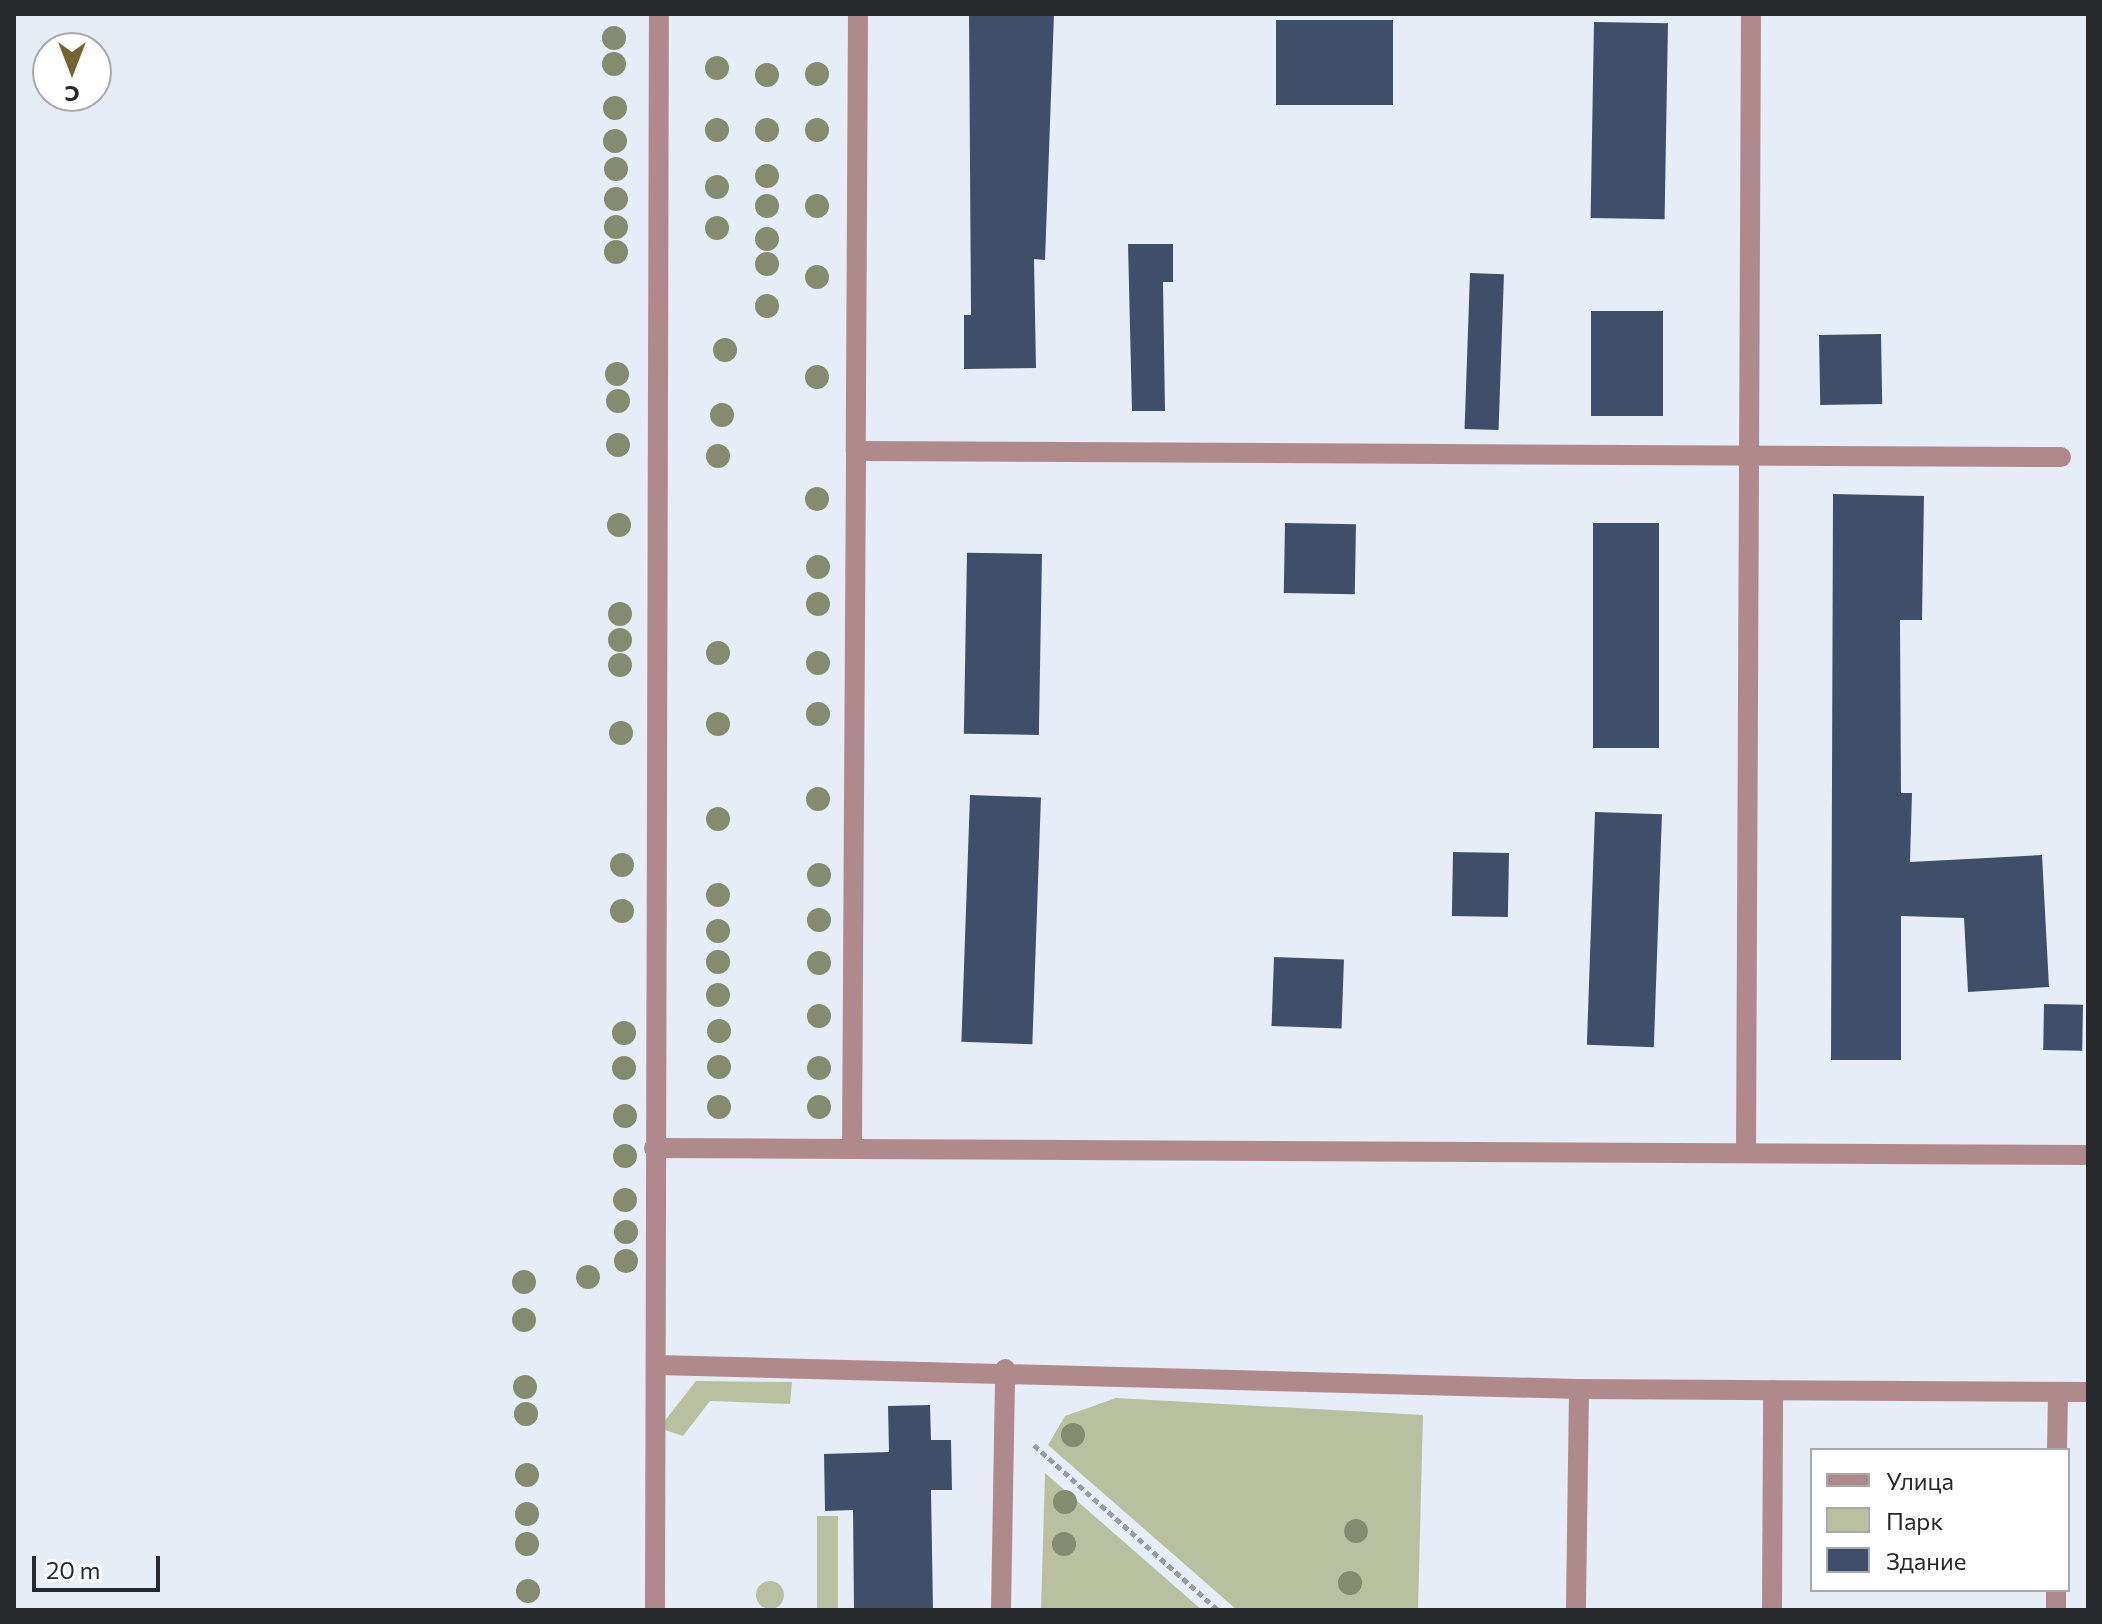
<!DOCTYPE html>
<meta charset="utf-8">
<style>
body{margin:0}
#map{position:relative;width:2102px;height:1624px;overflow:hidden;background:#e7edf7;font-family:Commissioner,sans-serif}
div>[style]{position:absolute}
[style*='--x']{left:calc(var(--x)*1px);top:calc(var(--y)*1px);width:calc(var(--w)*1px);rotate:calc(var(--a)*1deg)}
.green>*{inset:0;background:#b9c0a0;transform-origin:0 0}
.round{border-radius:50%}
.building>*{inset:0;background:#404f69;transform-origin:0 0}
.path>*{height:5px;margin-top:-2.5px;transform-origin:0;background:repeating-linear-gradient(90deg,#979ba2 0 6px,transparent 0 10px)}
.lane>*{height:20px;margin:-10px;padding:0 10px;transform-origin:10px;border-radius:10px;background:#b0898d}
.street>*{height:20px;margin:-10px;padding:0 10px;transform-origin:10px;border-radius:10px;background:#b0898d}
.trees>*{width:24px;height:24px;margin:-12px;border-radius:50%;background:#848b6f}
span{translate:-50% -50%;white-space:nowrap;text-align:center;line-height:1.15;-webkit-text-stroke:8px #fff;paint-order:stroke}
.frame{position:absolute;inset:0;border:16px solid #27292d;pointer-events:none}
.legend{position:absolute;left:1810px;top:1448px;width:260px;height:144px;box-sizing:border-box;background:#fff;border:2px solid #a9a9ab;margin:0;padding:10px 14px;list-style:none;font-size:24px;color:#27292d}
.legend li{display:flex;align-items:center;gap:16px;height:40px}
.legend b{width:40px;border:2px solid #a9a9ab}
.north{position:absolute;left:32px;top:32px;width:80px;height:80px;box-sizing:border-box;background:#fff;border:2px solid #a9a9ab;border-radius:50%;rotate:180deg;font-size:22px;font-weight:700;line-height:32px;text-align:center;color:#27292d}
.north::after{content:'';display:block;margin:auto;width:28px;height:36px;background:#756332;clip-path:polygon(50% 0,100% 100%,50% 72%,0 100%)}
.scale{position:absolute;left:32px;top:1556px;width:128px;height:36px;box-sizing:border-box;border:4px solid #27292d;border-top:0;padding-left:10px;font-size:24px;line-height:28px;white-space:nowrap;color:#27292d;-webkit-text-stroke:6px #fff;paint-order:stroke}
</style>
<div id="map">
<div class="green">
<div style="clip-path:polygon(696px 1381px,792px 1382px,790px 1404px,710px 1401px,683px 1436px,659px 1428px)"></div>
<div style="clip-path:polygon(1116px 1398px,1423px 1415px,1418px 1610px,1237px 1610px,1048px 1445px,1065px 1416px)"></div>
<div style="clip-path:polygon(1045px 1473px,1202px 1610px,1041px 1610px)"></div>
<div style="left:817px;top:1516px;width:21px;height:94px"></div>
<div class="round" style="left:756px;top:1581px;width:28px;height:28px"></div>
</div>
<div class="building">
<div style="clip-path:polygon(969px 14px,1054px 14px,1045px 260px,1034px 259px,1036px 368px,964px 369px,964px 315px,971px 315px)"></div>
<div style="left:1276px;top:20px;width:117px;height:85px"></div>
<div style="left:1594px;top:22px;width:74px;height:196px;rotate:1deg"></div>
<div style="clip-path:polygon(1128px 244px,1173px 244px,1173px 282px,1163px 282px,1165px 411px,1132px 411px)"></div>
<div style="left:1470px;top:273px;width:34px;height:156px;rotate:2deg"></div>
<div style="left:1591px;top:311px;width:72px;height:105px"></div>
<div style="left:1881px;top:334px;width:70px;height:62px;rotate:89deg"></div>
<div style="clip-path:polygon(1833px 494px,1924px 496px,1922px 620px,1900px 620px,1901px 793px,1912px 793px,1910px 862px,2042px 855px,2049px 987px,1968px 992px,1964px 918px,1901px 916px,1901px 1060px,1831px 1060px)"></div>
<div style="left:1285px;top:523px;width:71px;height:70px;rotate:1deg"></div>
<div style="left:1593px;top:523px;width:66px;height:225px"></div>
<div style="left:1042px;top:554px;width:181px;height:75px;rotate:91deg"></div>
<div style="left:970px;top:795px;width:71px;height:247px;rotate:2deg"></div>
<div style="left:1595px;top:812px;width:67px;height:233px;rotate:2deg"></div>
<div style="left:1453px;top:852px;width:56px;height:64px;rotate:1deg"></div>
<div style="left:1274px;top:957px;width:70px;height:69px;rotate:2deg"></div>
<div style="left:2044px;top:1004px;width:39px;height:46px;rotate:1deg"></div>
<div style="clip-path:polygon(930px 1405px,931px 1440px,951px 1440px,952px 1490px,931px 1490px,933px 1610px,854px 1610px,853px 1510px,825px 1511px,824px 1454px,889px 1452px,888px 1406px)"></div>
</div>
<div class="path">
<div style="--x:1034;--y:1445;--w:247;--a:41.9"></div>
</div>
<div class="lane">
<div style="--x:656;--y:1365;--w:923;--a:1.49"></div>
<div style="--x:1579;--y:1389;--w:221;--a:90.8"></div>
<div style="--x:1579;--y:1389;--w:509;--a:0.34"></div>
<div style="--x:2057;--y:1450;--w:58;--a:-89"></div>
<div style="--x:1001;--y:1610;--w:241;--a:-89"></div>
<div style="--x:1772;--y:1610;--w:220;--a:-89.7"></div>
<div style="--x:2056;--y:1610;--w:20;--a:-90"></div>
</div>
<div class="street">
<div style="--x:858;--y:14;--w:437;--a:90.3"></div>
<div style="--x:856;--y:451;--w:1205;--a:0.29"></div>
<div style="--x:654;--y:1148;--w:198;--a:0.3"></div>
<div style="--x:852;--y:1149;--w:698;--a:-89.67"></div>
<div style="--x:852;--y:1149;--w:1236;--a:0.28"></div>
<div style="--x:1746;--y:1153;--w:1139;--a:-89.75"></div>
<div style="--x:655;--y:1610;--w:1596;--a:-89.86"></div>
</div>
<div class="trees">
<div style="left:614px;top:38px"></div>
<div style="left:614px;top:64px"></div>
<div style="left:717px;top:68px"></div>
<div style="left:817px;top:74px"></div>
<div style="left:767px;top:75px"></div>
<div style="left:615px;top:108px"></div>
<div style="left:717px;top:130px"></div>
<div style="left:767px;top:130px"></div>
<div style="left:817px;top:130px"></div>
<div style="left:615px;top:141px"></div>
<div style="left:616px;top:169px"></div>
<div style="left:767px;top:176px"></div>
<div style="left:717px;top:187px"></div>
<div style="left:616px;top:199px"></div>
<div style="left:767px;top:206px"></div>
<div style="left:817px;top:206px"></div>
<div style="left:616px;top:227px"></div>
<div style="left:717px;top:228px"></div>
<div style="left:767px;top:239px"></div>
<div style="left:616px;top:252px"></div>
<div style="left:767px;top:264px"></div>
<div style="left:817px;top:277px"></div>
<div style="left:767px;top:306px"></div>
<div style="left:725px;top:350px"></div>
<div style="left:617px;top:374px"></div>
<div style="left:817px;top:377px"></div>
<div style="left:618px;top:401px"></div>
<div style="left:722px;top:415px"></div>
<div style="left:618px;top:445px"></div>
<div style="left:718px;top:456px"></div>
<div style="left:817px;top:499px"></div>
<div style="left:619px;top:525px"></div>
<div style="left:818px;top:567px"></div>
<div style="left:818px;top:604px"></div>
<div style="left:620px;top:614px"></div>
<div style="left:620px;top:640px"></div>
<div style="left:718px;top:653px"></div>
<div style="left:818px;top:663px"></div>
<div style="left:620px;top:665px"></div>
<div style="left:818px;top:714px"></div>
<div style="left:718px;top:724px"></div>
<div style="left:621px;top:733px"></div>
<div style="left:818px;top:799px"></div>
<div style="left:718px;top:819px"></div>
<div style="left:622px;top:865px"></div>
<div style="left:819px;top:875px"></div>
<div style="left:718px;top:895px"></div>
<div style="left:622px;top:911px"></div>
<div style="left:819px;top:920px"></div>
<div style="left:718px;top:931px"></div>
<div style="left:718px;top:962px"></div>
<div style="left:819px;top:963px"></div>
<div style="left:718px;top:995px"></div>
<div style="left:819px;top:1016px"></div>
<div style="left:719px;top:1031px"></div>
<div style="left:624px;top:1033px"></div>
<div style="left:719px;top:1067px"></div>
<div style="left:624px;top:1068px"></div>
<div style="left:819px;top:1068px"></div>
<div style="left:719px;top:1107px"></div>
<div style="left:819px;top:1107px"></div>
<div style="left:625px;top:1116px"></div>
<div style="left:625px;top:1156px"></div>
<div style="left:625px;top:1200px"></div>
<div style="left:626px;top:1232px"></div>
<div style="left:626px;top:1261px"></div>
<div style="left:588px;top:1277px"></div>
<div style="left:524px;top:1282px"></div>
<div style="left:524px;top:1320px"></div>
<div style="left:525px;top:1387px"></div>
<div style="left:526px;top:1414px"></div>
<div style="left:1073px;top:1435px"></div>
<div style="left:527px;top:1475px"></div>
<div style="left:1065px;top:1502px"></div>
<div style="left:527px;top:1514px"></div>
<div style="left:1356px;top:1531px"></div>
<div style="left:527px;top:1544px"></div>
<div style="left:1064px;top:1544px"></div>
<div style="left:1350px;top:1583px"></div>
<div style="left:528px;top:1591px"></div>
</div>
<div class="frame"></div>
<ul class="legend">
<li><b style="height:10px;background:#b0898d"></b>Улица</li>
<li><b style="height:22px;background:#b9c0a0"></b>Парк</li>
<li><b style="height:22px;background:#404f69"></b>Здание</li>
</ul>
<div class="north">С</div>
<div class="scale">20 m</div>
</div>
